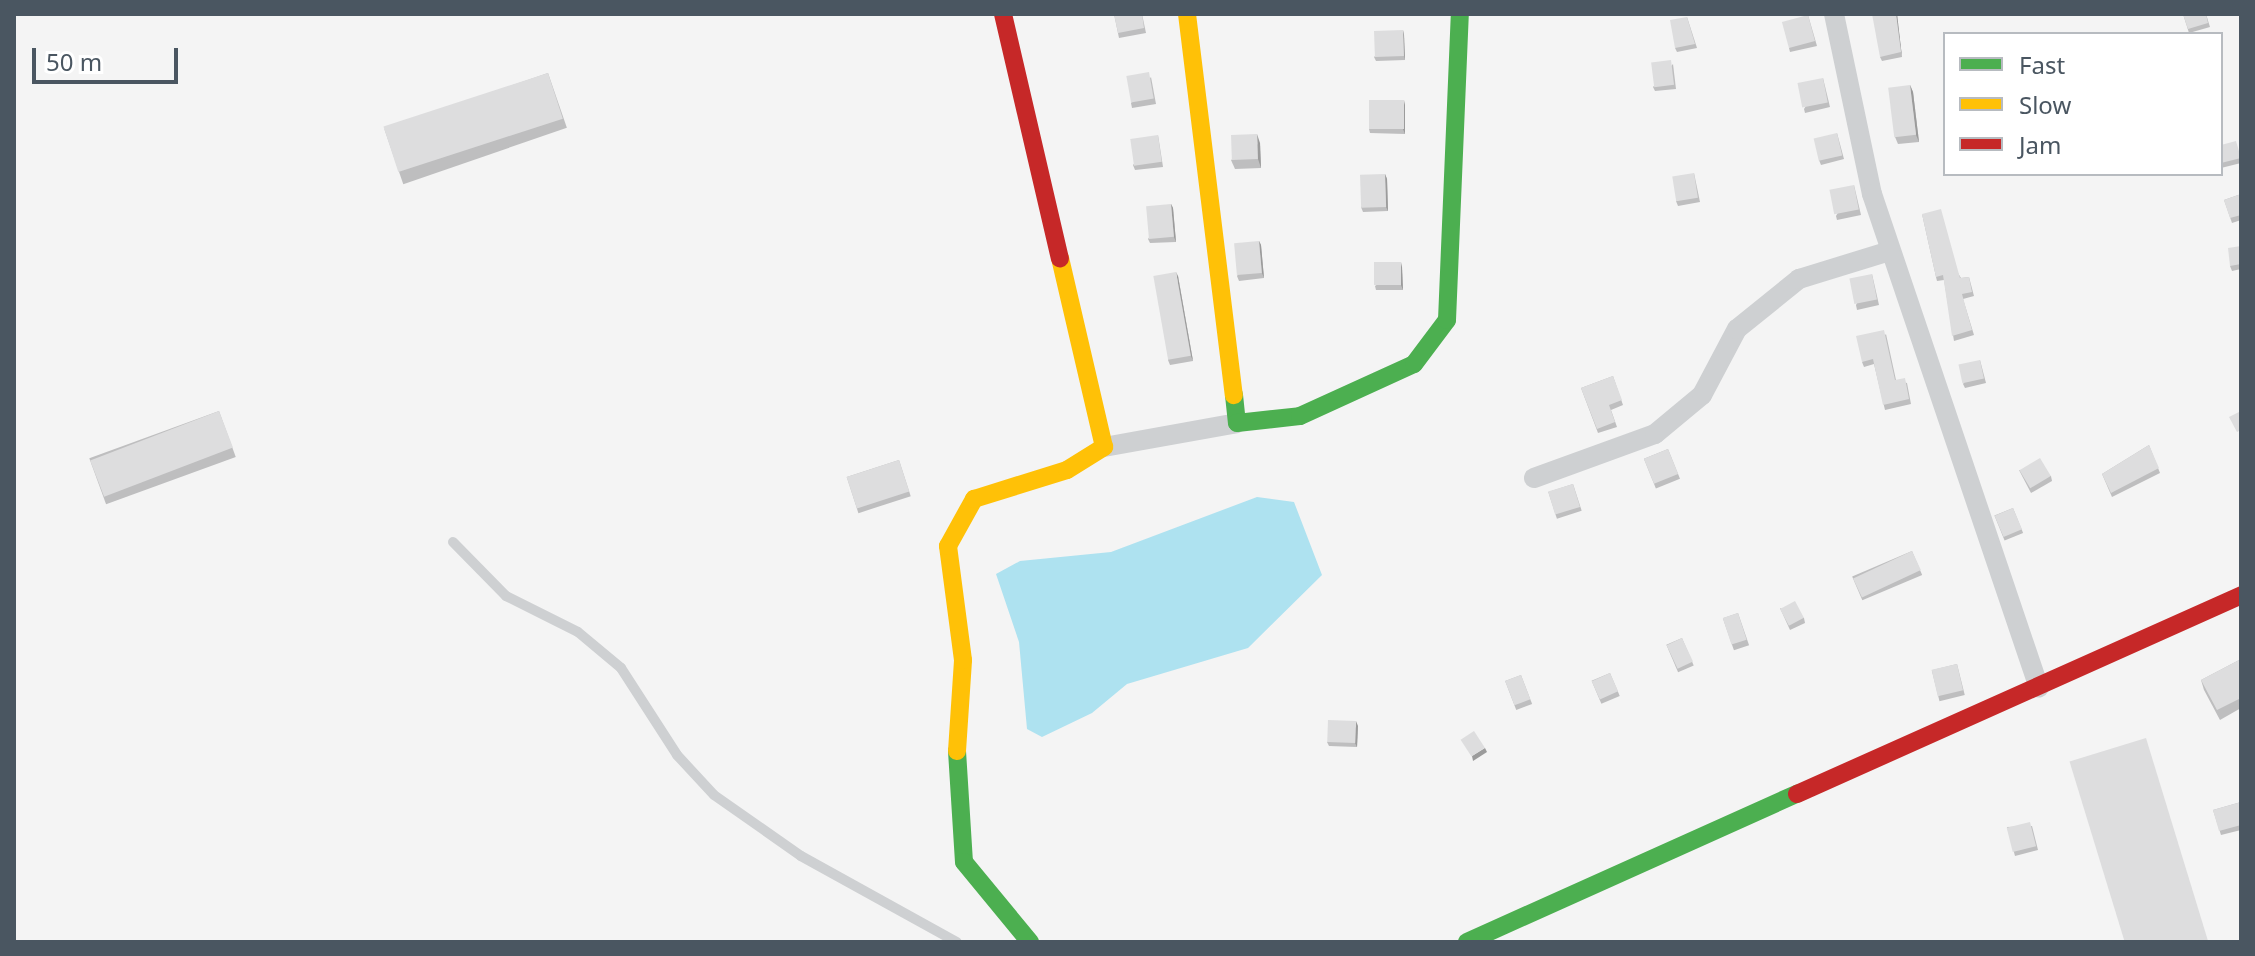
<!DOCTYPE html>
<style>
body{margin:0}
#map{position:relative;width:2255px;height:956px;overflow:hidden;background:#f4f4f4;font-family:"Noto Sans",sans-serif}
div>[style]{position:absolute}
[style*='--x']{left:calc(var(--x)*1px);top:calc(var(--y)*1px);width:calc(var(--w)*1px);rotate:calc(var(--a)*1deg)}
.water>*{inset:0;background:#aee2f0}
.lane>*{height:10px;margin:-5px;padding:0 5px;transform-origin:5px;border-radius:5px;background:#ced0d2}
.street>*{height:20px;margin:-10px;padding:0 10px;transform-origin:10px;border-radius:10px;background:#ced0d2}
.fast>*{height:18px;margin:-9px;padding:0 9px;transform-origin:9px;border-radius:9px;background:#4caf50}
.slow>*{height:18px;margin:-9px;padding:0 9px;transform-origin:9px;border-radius:9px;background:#ffc107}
.jam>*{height:18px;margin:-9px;padding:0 9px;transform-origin:9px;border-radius:9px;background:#c62828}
.wall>*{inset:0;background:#bebebf;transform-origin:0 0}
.shaded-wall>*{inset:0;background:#9b9b9b}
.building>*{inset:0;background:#ddddde;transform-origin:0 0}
span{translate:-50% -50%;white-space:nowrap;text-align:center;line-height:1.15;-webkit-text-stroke:7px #fff;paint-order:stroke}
.frame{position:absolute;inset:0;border:16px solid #4a5661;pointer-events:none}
.legend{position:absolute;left:1943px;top:32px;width:280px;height:144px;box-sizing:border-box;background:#fff;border:2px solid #b7bbc0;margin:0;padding:10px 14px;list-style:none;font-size:24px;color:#4a5661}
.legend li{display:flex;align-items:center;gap:16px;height:40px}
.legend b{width:40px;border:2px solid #b7bbc0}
.scale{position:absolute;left:32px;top:48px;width:146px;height:36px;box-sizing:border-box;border:4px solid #4a5661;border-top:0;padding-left:10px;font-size:24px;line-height:28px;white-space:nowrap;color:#4a5661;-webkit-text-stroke:6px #fff;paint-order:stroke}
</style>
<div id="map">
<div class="water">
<div style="clip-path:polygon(1257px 497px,1294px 502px,1322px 575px,1248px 648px,1127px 684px,1092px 713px,1042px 737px,1027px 729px,1019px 642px,996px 574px,1020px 561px,1111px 552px)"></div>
</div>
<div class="lane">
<div style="--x:453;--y:542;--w:76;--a:45.5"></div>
<div style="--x:506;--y:596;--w:80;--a:26.6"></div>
<div style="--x:578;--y:632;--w:56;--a:39.9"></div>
<div style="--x:621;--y:668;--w:103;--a:57.2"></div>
<div style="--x:677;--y:755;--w:54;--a:47.2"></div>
<div style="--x:714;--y:795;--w:106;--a:35"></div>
<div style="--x:801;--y:856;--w:178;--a:28.9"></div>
</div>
<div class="street">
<div style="--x:1834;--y:14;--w:184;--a:78.1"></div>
<div style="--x:1872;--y:194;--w:521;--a:71.32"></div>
<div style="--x:1104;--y:447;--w:135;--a:-10.2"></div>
<div style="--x:1534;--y:478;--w:129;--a:-20"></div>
<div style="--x:1655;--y:434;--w:61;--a:-39.7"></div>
<div style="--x:1702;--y:395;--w:75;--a:-62.1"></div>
<div style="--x:1737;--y:329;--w:80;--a:-38.9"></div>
<div style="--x:1799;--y:279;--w:95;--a:-17.1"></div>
</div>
<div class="fast">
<div style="--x:1234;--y:395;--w:28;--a:84"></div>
<div style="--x:1237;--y:423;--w:63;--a:-6.3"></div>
<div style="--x:1300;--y:416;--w:125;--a:-24.5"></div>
<div style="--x:1414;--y:364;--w:55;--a:-53.1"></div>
<div style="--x:1447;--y:320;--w:306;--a:-87.6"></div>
<div style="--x:957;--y:751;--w:111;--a:86.4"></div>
<div style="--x:964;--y:862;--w:104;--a:50.5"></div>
<div style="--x:1467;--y:942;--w:362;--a:-24.2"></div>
</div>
<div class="slow">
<div style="--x:1187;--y:14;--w:384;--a:83"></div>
<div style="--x:957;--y:751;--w:91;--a:-86.2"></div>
<div style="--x:963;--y:660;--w:115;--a:-97.5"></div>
<div style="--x:948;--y:546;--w:54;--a:-61"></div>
<div style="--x:974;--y:499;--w:97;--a:-17.3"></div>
<div style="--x:1067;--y:470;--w:44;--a:-31.9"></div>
<div style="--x:1104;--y:447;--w:194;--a:-103.1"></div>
</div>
<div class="jam">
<div style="--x:1003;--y:14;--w:251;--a:76.9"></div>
<div style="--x:1797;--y:794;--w:487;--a:-24.1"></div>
</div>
<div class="wall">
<div style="clip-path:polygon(1114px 14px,1142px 14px,1146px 33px,1119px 38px)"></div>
<div style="clip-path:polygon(1897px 14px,1902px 57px,1882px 61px,1880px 57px)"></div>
<div style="clip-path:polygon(2183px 14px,2206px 14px,2210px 27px,2189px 33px)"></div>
<div style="clip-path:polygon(1808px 15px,1817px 46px,1790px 52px,1789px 48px)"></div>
<div style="clip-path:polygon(1687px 17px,1697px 48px,1677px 52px,1675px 48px)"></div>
<div style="clip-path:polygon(1403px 30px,1404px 35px,1405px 60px,1376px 61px,1374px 57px)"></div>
<div style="clip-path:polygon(1673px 64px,1676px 89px,1655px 91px,1653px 87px)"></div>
<div style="left:548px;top:73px;width:58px;height:173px;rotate:71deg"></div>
<div style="clip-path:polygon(1151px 77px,1156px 104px,1132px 108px,1131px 103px)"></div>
<div style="clip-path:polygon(1823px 78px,1830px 107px,1805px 113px,1804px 109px)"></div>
<div style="clip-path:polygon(1910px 85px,1913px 92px,1919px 142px,1898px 144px,1895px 137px)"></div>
<div style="clip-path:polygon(1405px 105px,1405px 134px,1370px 133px,1369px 129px)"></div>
<div style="clip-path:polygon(1837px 133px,1844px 159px,1821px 165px,1819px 160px)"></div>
<div style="clip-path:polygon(1158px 135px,1163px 167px,1135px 170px,1133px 165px)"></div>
<div style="clip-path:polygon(1260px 143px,1261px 168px,1235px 169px,1231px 160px)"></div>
<div style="clip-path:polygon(2221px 145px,2241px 158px,2241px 163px,2221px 168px)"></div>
<div style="clip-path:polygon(1694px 173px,1700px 202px,1678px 206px,1676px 201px)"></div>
<div style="clip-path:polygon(1385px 174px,1387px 179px,1388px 211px,1363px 212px,1361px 207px)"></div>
<div style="clip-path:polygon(1854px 185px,1861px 215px,1837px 220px,1836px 216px)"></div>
<div style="clip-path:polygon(2241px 194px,2241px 220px,2232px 223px,2224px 200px)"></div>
<div style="clip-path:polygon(1171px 204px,1173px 208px,1176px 242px,1150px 243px,1148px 239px)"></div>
<div style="clip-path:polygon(1922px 214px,1961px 278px,1969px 277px,1974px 296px,1963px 299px,1974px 335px,1954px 341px,1944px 280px,1937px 281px,1936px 277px)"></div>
<div style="clip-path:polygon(1259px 241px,1261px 245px,1264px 278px,1239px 281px,1237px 276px)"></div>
<div style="clip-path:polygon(2241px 246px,2241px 269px,2232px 271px,2230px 266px)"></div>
<div style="clip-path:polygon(1402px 267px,1403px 290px,1376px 290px,1375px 286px)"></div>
<div style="clip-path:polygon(1872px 274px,1879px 305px,1857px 310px,1856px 305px)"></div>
<div style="clip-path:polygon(1178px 276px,1193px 361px,1170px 365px,1168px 360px)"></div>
<div style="clip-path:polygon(1886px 334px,1896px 380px,1907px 383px,1911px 404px,1885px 410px,1874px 364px,1864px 367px,1862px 362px)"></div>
<div style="clip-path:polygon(1980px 360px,1986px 383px,1965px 388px,1963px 384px)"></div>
<div style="clip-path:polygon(1613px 376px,1623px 405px,1611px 410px,1617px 427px,1598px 433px,1581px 388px)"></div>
<div style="left:219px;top:411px;width:49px;height:138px;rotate:70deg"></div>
<div style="clip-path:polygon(2149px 445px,2160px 473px,2112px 497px,2102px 474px)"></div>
<div style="left:1668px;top:449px;width:32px;height:26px;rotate:68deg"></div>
<div style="left:899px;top:460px;width:38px;height:55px;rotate:72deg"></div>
<div style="clip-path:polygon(2019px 470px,2051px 476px,2052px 481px,2031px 493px)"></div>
<div style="left:1573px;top:484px;width:28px;height:26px;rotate:72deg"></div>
<div style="left:2013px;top:508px;width:27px;height:20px;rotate:68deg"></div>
<div style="left:1912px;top:551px;width:26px;height:65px;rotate:67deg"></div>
<div style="clip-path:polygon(1780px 608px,1804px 618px,1805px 623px,1790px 630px)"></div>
<div style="left:1738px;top:613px;width:34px;height:16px;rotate:71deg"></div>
<div style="left:1682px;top:638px;width:30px;height:17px;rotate:67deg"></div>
<div style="clip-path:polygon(2241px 659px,2241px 708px,2220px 720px,2204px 690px,2201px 680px)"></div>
<div style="left:1957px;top:664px;width:32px;height:26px;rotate:76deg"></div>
<div style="left:1610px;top:673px;width:25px;height:20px;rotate:67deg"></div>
<div style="left:1521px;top:675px;width:31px;height:17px;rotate:69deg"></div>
<div style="clip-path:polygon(1358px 726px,1357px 747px,1329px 746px,1327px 742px)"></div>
<div style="clip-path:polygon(2241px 802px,2241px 830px,2221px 835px,2213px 810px)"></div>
<div style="clip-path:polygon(2032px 826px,2038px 850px,2015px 856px,2007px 827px)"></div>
</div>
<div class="shaded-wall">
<div style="clip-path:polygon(1896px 14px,1897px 14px,1902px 57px,1901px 52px)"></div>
<div style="clip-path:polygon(1403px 30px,1404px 35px,1405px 60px,1404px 56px)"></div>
<div style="clip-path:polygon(1910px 85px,1913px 92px,1919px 142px,1916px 135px)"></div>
<div style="clip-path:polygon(1404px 100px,1405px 105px,1405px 134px,1403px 129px)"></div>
<div style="clip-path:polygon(1257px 134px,1260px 143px,1261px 168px,1258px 159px)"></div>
<div style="clip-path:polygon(1385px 174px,1387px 179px,1388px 211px,1386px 207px)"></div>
<div style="clip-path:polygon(1171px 204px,1173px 208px,1176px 242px,1174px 237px)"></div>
<div style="clip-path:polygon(1259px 241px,1261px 245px,1264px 278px,1262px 273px)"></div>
<div style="clip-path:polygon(1401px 262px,1402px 267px,1403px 290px,1401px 285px)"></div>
<div style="clip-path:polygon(1176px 272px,1178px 276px,1193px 361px,1191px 356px)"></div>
<div style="clip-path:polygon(1356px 721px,1358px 726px,1357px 747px,1355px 743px)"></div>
<div style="clip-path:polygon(1485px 748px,1487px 752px,1473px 761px,1472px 756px)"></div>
</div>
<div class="building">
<div style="clip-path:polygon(1114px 14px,1142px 14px,1144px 28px,1118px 33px)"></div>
<div style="clip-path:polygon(1872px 14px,1896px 14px,1901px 52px,1880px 57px)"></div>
<div style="clip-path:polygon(2183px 14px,2206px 14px,2208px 23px,2188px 29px)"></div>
<div style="left:1808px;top:15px;width:27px;height:27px;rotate:75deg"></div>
<div style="clip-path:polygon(1687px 17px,1695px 44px,1675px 48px,1670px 20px)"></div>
<div style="left:1403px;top:30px;width:26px;height:29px;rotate:88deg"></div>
<div style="left:1671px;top:60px;width:25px;height:20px;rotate:83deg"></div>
<div style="left:1149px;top:72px;width:27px;height:23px;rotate:80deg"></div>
<div style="left:548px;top:73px;width:48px;height:173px;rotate:72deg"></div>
<div style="left:1823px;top:78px;width:25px;height:26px;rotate:79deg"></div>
<div style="left:1910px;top:85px;width:50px;height:22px;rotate:83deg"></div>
<div style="left:1369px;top:100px;width:35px;height:29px"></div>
<div style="left:1837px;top:133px;width:23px;height:24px;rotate:77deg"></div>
<div style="left:1257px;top:134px;width:25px;height:26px;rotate:88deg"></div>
<div style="left:1158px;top:135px;width:27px;height:28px;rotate:82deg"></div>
<div style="clip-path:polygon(2236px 141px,2241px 158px,2221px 163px,2221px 145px)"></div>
<div style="left:1694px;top:173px;width:25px;height:22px;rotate:81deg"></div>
<div style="left:1385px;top:174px;width:33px;height:25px;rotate:88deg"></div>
<div style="left:1854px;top:185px;width:25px;height:25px;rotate:79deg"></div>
<div style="clip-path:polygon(2241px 194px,2241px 215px,2230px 218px,2224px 200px)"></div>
<div style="left:1171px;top:204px;width:33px;height:25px;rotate:85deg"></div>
<div style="clip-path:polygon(1941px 209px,1960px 278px,1969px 277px,1972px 292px,1962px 294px,1972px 330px,1952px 336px,1943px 275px,1936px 277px,1922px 214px)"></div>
<div style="left:1259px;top:241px;width:32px;height:25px;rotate:85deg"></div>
<div style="clip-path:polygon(2241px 246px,2241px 264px,2230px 266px,2228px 248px)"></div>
<div style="left:1401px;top:262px;width:23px;height:27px;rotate:90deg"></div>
<div style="left:1176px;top:272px;width:85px;height:23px;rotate:80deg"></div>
<div style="left:1872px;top:274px;width:26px;height:23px;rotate:79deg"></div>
<div style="clip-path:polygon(1884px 330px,1895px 380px,1905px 378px,1909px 399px,1883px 405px,1873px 359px,1862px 362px,1856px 336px)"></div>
<div style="left:1980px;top:360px;width:19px;height:22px;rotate:78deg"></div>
<div style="clip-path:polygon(1613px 376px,1622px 400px,1609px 405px,1615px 422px,1597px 429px,1581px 388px)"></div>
<div style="left:219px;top:411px;width:39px;height:138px;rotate:69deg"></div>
<div style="clip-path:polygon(2241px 411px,2241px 430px,2237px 432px,2229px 417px)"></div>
<div style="clip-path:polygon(2149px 445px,2159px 468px,2111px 493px,2102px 474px)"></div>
<div style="left:1668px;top:449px;width:27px;height:26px;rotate:68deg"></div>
<div style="left:2040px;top:458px;width:21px;height:24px;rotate:59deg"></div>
<div style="left:899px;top:460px;width:33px;height:55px;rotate:72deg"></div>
<div style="left:1573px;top:484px;width:24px;height:26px;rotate:73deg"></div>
<div style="left:2013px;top:508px;width:23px;height:20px;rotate:67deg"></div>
<div style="left:1912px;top:551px;width:21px;height:65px;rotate:65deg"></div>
<div style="left:1795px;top:601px;width:19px;height:17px;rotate:62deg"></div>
<div style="left:1738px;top:613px;width:28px;height:16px;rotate:72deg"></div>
<div style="left:1682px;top:638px;width:26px;height:17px;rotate:65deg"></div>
<div style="clip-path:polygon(2241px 659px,2241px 698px,2217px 710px,2201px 680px)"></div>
<div style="left:1957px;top:664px;width:27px;height:26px;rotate:77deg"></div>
<div style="left:1610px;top:673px;width:20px;height:20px;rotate:66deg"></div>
<div style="left:1521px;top:675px;width:26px;height:17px;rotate:69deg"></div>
<div style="left:1328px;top:720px;width:28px;height:22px;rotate:2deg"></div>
<div style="left:1474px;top:731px;width:20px;height:16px;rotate:57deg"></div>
<div style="left:2146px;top:738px;width:213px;height:80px;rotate:73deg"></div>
<div style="clip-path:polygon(2241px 802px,2241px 825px,2219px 831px,2213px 810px)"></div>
<div style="left:2030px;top:822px;width:25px;height:24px;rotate:76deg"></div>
</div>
<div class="frame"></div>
<ul class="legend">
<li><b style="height:10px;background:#4caf50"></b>Fast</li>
<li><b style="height:10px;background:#ffc107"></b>Slow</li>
<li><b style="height:10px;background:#c62828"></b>Jam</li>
</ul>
<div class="scale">50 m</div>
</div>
